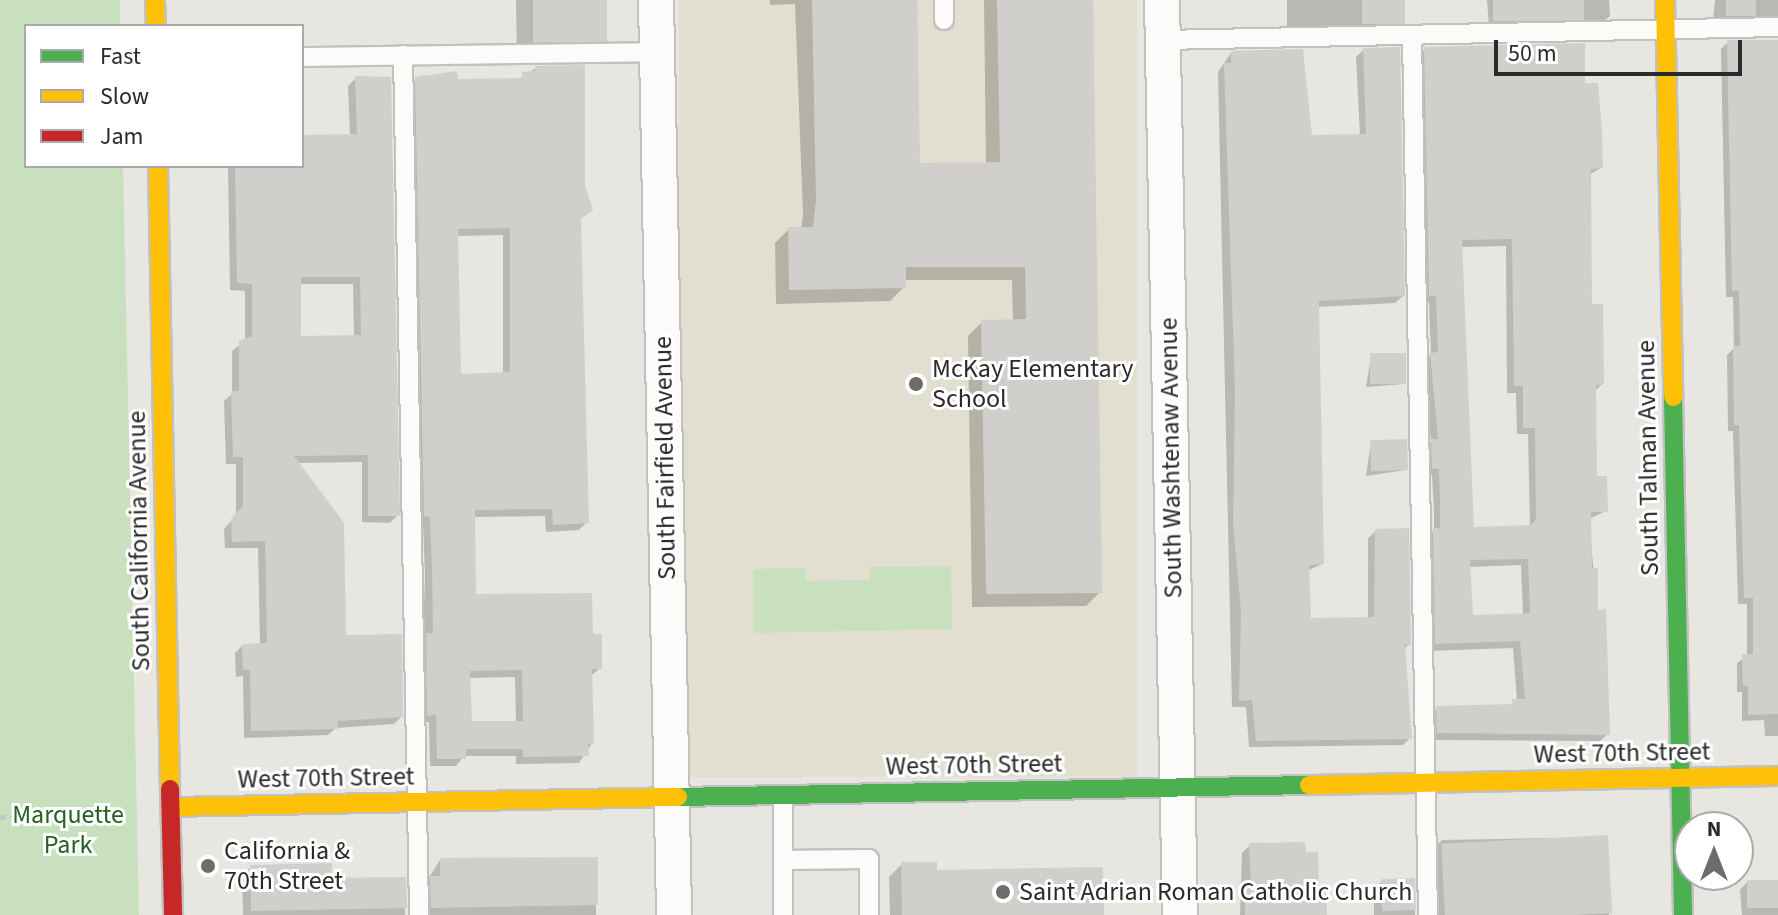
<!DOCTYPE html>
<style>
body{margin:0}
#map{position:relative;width:1778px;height:915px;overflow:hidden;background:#e8e6e1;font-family:"Source Sans 3",sans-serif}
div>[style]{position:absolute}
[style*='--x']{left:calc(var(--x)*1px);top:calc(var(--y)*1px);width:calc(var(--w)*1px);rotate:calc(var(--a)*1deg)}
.education>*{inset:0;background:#e2ded0;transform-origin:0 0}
.green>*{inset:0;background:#c8e0bd}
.shadow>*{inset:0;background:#0003}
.building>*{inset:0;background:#d1cfcc;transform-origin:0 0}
.path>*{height:5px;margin-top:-2.5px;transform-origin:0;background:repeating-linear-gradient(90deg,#c5c5c4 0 6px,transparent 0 10px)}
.roads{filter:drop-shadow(2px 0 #c2c1c0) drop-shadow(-2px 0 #c2c1c0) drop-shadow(0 2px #c2c1c0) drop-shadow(0 -2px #c2c1c0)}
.lane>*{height:18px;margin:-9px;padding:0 9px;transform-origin:9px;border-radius:9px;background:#fcfbfa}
.street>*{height:34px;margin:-17px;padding:0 17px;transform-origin:17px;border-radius:17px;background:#fcfbfa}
.fast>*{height:18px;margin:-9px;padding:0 9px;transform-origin:9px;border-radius:9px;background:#4caf50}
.slow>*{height:18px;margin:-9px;padding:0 9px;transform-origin:9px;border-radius:9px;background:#ffc107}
.jam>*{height:18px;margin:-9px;padding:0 9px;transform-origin:9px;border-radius:9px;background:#c62828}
.dots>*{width:22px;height:22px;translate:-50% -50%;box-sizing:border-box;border:4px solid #fff;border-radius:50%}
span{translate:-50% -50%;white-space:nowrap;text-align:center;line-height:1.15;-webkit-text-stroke:6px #fff;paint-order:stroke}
.poi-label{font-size:26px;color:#2a2a2a}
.left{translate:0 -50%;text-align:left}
.street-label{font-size:26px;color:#2a2a2a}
.park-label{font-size:26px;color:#286022}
.legend{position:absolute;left:24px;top:24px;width:280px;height:144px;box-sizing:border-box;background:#fff;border:2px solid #aaa;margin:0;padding:10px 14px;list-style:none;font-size:24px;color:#2a2a2a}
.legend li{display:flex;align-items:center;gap:16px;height:40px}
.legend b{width:40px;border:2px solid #aaa}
.north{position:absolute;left:1674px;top:811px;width:80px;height:80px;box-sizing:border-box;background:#fff;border:2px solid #aaa;border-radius:50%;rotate:0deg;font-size:22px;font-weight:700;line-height:32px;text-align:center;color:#2a2a2a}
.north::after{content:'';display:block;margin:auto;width:28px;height:36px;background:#6c6c6a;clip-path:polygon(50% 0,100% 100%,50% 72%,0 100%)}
.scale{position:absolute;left:1494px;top:40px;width:248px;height:36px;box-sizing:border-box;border:4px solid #2a2a2a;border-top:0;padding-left:10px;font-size:24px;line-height:28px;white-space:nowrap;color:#2a2a2a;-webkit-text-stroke:6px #fff;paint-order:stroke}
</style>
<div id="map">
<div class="education">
<div style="left:679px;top:0;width:458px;height:777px"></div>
</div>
<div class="green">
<div style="clip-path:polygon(0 0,120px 0,120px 26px,26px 26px,26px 166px,123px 166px,139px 915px,0 915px)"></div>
<div style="clip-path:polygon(951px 566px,952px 629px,754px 633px,753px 569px,805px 568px,806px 581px,870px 580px,870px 567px)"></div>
</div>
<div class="shadow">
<div style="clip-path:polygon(516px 0,605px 0,606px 40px,588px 58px,517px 59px)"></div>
<div style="clip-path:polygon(770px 0,917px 0,918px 165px,986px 164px,984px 0,1091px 0,1100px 592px,1086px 606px,972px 607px,968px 336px,982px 322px,1013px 321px,1012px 280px,904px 280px,904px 287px,890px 301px,776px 304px,775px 243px,789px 229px,801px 229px,803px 215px,795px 4px,770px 5px)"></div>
<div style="clip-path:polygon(1287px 0,1403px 0,1404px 22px,1397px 28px,1287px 26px)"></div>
<div style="clip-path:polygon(1487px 0,1609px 0,1610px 16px,1603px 22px,1489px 27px)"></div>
<div style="clip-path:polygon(1715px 0,1778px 0,1778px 28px,1713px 20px)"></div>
<div style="clip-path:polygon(1778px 41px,1778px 736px,1765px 736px,1764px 720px,1742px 721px,1742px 692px,1737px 692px,1737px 663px,1747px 656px,1747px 604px,1738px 604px,1733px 431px,1728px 431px,1727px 355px,1734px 348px,1733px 297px,1726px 297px,1721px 49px,1728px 42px)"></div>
<div style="clip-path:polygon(evenodd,1425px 49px,1583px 85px,1601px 168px,1589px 175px,1590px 306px,1602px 384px,1594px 392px,1595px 478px,1606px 511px,1589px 519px,1608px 734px,1600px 741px,1430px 740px,1430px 715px,1437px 708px,1508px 706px,1517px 701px,1513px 648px,1428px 651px,1426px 537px,1434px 530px,1434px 510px,1432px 475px,1425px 476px,1425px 448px,1431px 442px,1423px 362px,1431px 354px,1429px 302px,1422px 303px,1418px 56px,1425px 49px,1506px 246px,1507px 393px,1516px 393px,1517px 434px,1528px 434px,1530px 527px,1468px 528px,1460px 247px,1506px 246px,1425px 49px,1521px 565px,1523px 615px,1471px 617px,1468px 567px,1521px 565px)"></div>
<div style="clip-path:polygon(1363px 50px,1403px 296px,1395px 303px,1317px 307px,1322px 564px,1307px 571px,1309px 620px,1368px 619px,1368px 538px,1376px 531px,1409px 644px,1403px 650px,1410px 738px,1403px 745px,1249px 747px,1246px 707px,1232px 707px,1218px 72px,1231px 53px,1310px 137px,1360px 136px,1356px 57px)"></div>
<div style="clip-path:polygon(evenodd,536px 68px,579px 220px,587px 522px,579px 530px,546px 532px,545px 516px,473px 517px,474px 596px,591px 636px,600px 668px,591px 676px,592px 743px,579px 763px,516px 764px,516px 756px,464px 756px,456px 766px,430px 766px,429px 722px,420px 723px,425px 576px,423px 524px,417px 523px,408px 87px,416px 79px,516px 81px,536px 68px,503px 235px,503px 374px,459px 376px,456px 236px,503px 235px,536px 68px,515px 677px,516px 723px,470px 723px,468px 678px,515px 677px)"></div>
<div style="clip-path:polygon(evenodd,356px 78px,398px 515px,390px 523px,362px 522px,362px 462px,296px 463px,344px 637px,401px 717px,394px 724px,336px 728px,328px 735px,244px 738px,243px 676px,236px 677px,235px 653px,243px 645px,260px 645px,258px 548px,225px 548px,224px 529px,236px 516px,236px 464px,226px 464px,224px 401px,232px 394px,232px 351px,245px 341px,245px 291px,230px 290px,228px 166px,302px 166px,302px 137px,350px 136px,348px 86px,356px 78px,299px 284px,353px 284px,354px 337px,299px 338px,299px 284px)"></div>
<div style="clip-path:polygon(1371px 356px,1404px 384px,1366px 387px)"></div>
<div style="clip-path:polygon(1371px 442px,1406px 470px,1366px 476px)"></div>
<div style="clip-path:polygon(1606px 837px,1609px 915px,1431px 915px,1434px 848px,1442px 840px)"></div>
<div style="clip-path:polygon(1250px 845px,1317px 889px,1325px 915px,1240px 915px,1242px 853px)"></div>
<div style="clip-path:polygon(596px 859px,596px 915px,423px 915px,423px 887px,440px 860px)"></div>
<div style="clip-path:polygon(902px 864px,935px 872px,1102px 915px,890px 915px,889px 877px)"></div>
<div style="clip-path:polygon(251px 867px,329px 880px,404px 879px,405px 915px,243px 915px,242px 875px)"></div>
<div style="clip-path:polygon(1413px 880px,1415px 915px,1374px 915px,1374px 889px,1382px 881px)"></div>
<div style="clip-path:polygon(1778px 880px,1778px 915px,1742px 915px,1740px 890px,1747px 882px)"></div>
</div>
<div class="building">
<div style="left:533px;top:0;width:74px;height:42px"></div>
<div style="clip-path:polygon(812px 0,917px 0,920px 163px,1000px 162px,997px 0,1093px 0,1102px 593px,986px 594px,981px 320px,1026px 319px,1025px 267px,906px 267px,906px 288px,789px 290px,788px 227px,813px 227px,816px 200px)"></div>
<div style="left:1362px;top:0;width:43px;height:24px"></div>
<div style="left:1493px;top:0;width:91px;height:21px"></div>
<div style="left:1726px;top:0;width:30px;height:16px"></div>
<div style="clip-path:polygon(1727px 40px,1778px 40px,1778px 714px,1748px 715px,1748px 686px,1743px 686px,1742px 654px,1753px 654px,1753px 598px,1744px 598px,1739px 425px,1734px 425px,1733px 346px,1740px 346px,1739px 291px,1732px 291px)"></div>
<div style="clip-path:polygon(evenodd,1585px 43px,1585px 83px,1598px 83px,1602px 130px,1603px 168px,1591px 169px,1592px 304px,1603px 304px,1604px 384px,1596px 385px,1597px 476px,1607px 476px,1608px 512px,1591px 512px,1592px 568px,1598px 568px,1598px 610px,1606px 609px,1610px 735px,1437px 733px,1436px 706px,1512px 704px,1512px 699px,1525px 699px,1520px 641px,1435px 644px,1433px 528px,1440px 528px,1440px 501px,1439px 469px,1432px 469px,1431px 439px,1438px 439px,1430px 353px,1438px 352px,1436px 296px,1429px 296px,1424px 47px,1585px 43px,1512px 239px,1514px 386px,1523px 386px,1523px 428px,1535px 428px,1536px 519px,1531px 525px,1474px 527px,1462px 240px,1512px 239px,1585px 43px,1528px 559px,1530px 613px,1473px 615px,1470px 560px,1528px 559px)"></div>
<div style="clip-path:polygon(1400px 47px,1405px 296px,1319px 301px,1324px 564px,1309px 565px,1311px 618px,1374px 617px,1375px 529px,1409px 528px,1411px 645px,1405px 645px,1412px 739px,1256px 741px,1252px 700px,1239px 701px,1241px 611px,1233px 524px,1235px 391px,1224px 63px,1231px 63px,1231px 51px,1303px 49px,1312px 135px,1366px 134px,1363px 48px)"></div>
<div style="clip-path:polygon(evenodd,585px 65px,585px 185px,593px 210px,581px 219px,589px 523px,553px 525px,552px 509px,475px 510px,476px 594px,592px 593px,593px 634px,602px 634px,602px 669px,592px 669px,594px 744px,588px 744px,589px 756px,523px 757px,523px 749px,466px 749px,466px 759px,437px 759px,436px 715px,427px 716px,426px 633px,433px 633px,432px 567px,430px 517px,424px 516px,415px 77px,457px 71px,458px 79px,523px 78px,522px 72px,535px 71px,535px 66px,585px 65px,510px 228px,510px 372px,461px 374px,458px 229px,510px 228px,585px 65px,522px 670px,523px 721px,472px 721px,470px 671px,522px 670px)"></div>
<div style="clip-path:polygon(evenodd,355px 76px,391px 77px,400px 516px,368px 516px,368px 455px,294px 456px,344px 523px,346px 635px,402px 634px,403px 717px,338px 721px,338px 729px,251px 731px,250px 670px,243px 670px,242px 644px,267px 643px,265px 541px,232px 542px,231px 519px,243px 506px,243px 457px,233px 457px,231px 391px,239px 391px,239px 341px,252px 336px,252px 284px,237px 283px,235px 166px,302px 166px,302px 135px,357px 134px,355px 76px,301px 277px,360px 277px,361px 335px,301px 336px,301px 277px)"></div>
<div style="left:1406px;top:353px;width:31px;height:36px;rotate:90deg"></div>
<div style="left:1407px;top:439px;width:31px;height:37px;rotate:88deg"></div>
<div style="left:1608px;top:835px;width:78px;height:167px;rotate:87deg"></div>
<div style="clip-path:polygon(1305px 842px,1306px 852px,1318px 852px,1319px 887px,1326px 887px,1327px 915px,1245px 915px,1245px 888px,1251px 888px,1249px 843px)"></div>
<div style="clip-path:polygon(598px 857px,598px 905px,431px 908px,430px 876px,440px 876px,440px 858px)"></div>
<div style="clip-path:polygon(901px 862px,937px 862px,937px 870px,1103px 867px,1104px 915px,902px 915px)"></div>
<div style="clip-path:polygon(332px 863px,331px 878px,406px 877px,407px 908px,251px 911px,250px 865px)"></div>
<div style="left:1415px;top:878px;width:32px;height:34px;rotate:88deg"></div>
<div style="left:1747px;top:880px;width:31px;height:28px"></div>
</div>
<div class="path">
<div style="--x:0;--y:817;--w:123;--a:-3.3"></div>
</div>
<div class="roads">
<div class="lane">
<div style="--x:944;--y:20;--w:20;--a:-90"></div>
<div style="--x:1412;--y:35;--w:880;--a:88.96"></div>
<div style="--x:1163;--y:40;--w:615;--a:-1.21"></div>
<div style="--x:403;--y:55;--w:860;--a:88.93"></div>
<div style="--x:302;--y:57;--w:355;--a:-0.8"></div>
<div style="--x:783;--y:795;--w:120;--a:90"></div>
<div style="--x:783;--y:860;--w:86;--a:-0.7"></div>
<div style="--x:869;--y:859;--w:56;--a:90"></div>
</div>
<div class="street">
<div style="--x:656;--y:0;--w:915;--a:88.87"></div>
<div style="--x:1162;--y:0;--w:915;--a:88.87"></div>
</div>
<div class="fast">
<div style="--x:1673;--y:397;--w:518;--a:88.89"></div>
<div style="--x:678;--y:797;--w:631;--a:-1.09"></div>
</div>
<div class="slow">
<div style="--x:155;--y:0;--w:26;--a:88"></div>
<div style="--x:1665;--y:0;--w:397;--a:88.8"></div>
<div style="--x:158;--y:166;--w:623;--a:88.9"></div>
<div style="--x:1309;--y:785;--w:469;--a:-1.1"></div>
<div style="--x:170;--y:807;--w:508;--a:-1.13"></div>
</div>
<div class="jam">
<div style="--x:170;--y:789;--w:126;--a:88.6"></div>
</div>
</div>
<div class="dots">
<div style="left:916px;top:384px;background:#6c6c6a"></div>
<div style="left:208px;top:866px;background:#6c6c6a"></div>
<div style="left:1003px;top:892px;background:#6c6c6a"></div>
</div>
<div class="poi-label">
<span class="left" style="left:932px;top:384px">McKay Elementary<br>School</span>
<span class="left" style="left:224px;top:866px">California &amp;<br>70th Street</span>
<span class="left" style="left:1019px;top:892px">Saint Adrian Roman Catholic Church</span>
</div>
<div class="street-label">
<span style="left:665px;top:458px;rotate:-91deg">South Fairfield Avenue</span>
<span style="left:1171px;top:458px;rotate:-91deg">South Washtenaw Avenue</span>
<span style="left:1648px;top:458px;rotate:-91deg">South Talman Avenue</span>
<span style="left:139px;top:541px;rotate:-91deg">South California Avenue</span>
<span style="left:1622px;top:753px;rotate:-1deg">West 70th Street</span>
<span style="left:974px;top:765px;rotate:-1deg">West 70th Street</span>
<span style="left:326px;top:778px;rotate:-1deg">West 70th Street</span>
</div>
<div class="park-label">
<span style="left:68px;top:830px">Marquette<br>Park</span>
</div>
<ul class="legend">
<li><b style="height:10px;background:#4caf50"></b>Fast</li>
<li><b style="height:10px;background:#ffc107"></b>Slow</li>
<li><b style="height:10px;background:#c62828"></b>Jam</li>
</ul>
<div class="north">N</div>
<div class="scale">50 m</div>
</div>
